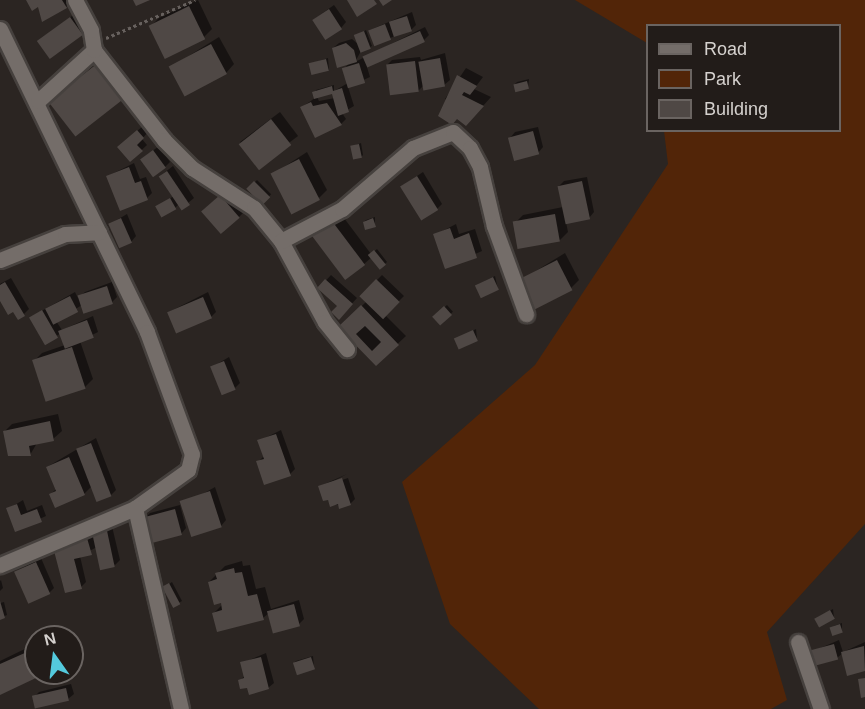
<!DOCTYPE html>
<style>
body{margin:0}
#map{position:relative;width:865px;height:709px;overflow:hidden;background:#2b2522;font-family:Helvetica,sans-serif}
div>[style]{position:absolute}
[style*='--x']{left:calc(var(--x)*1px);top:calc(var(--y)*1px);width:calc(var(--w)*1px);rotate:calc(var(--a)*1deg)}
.green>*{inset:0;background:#522508}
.shadow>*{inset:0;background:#0007;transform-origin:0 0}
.building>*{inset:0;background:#4f4845;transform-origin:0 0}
.path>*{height:3px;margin-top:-1.5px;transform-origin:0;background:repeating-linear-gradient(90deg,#67615e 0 3px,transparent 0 6px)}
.roads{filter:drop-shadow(2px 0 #46413e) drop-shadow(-2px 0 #46413e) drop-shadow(0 2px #46413e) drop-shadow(0 -2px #46413e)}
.street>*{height:15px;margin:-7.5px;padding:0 7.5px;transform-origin:7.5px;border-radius:7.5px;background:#746d69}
span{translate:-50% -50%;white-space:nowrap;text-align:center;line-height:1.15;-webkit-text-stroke:4.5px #221c19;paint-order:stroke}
.legend{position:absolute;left:646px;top:24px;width:195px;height:108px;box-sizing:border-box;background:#221c19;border:2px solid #6a6461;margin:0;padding:8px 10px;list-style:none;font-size:18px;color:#d5d1ce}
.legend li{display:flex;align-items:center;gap:12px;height:30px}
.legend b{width:30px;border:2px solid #6a6461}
.north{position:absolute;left:24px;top:625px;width:60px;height:60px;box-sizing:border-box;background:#221c19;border:2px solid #6a6461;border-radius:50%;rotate:346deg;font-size:16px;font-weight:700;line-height:24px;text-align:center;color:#d5d1ce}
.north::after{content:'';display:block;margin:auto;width:21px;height:27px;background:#54cadd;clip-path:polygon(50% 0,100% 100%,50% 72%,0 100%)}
</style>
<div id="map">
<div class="green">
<div style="clip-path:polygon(575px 0,865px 0,865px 524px,767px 632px,787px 700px,771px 709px,539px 709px,450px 624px,402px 482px,535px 365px,668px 164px,664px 131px,840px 130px,840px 26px,648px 26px,647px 43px)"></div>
</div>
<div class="shadow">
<div style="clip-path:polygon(28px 0,70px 0,71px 2px,66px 7px)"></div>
<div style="clip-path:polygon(198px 0,212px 29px,204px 37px,151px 26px,159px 18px)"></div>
<div style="clip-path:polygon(334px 5px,346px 22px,341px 28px,313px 20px)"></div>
<div style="clip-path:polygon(412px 12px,416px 25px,411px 30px,390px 38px,370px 30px)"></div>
<div style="clip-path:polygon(76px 13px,88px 28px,51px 57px,45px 36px)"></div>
<div style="clip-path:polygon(evenodd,425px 27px,429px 35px,424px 40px,367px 67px,370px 77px,348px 87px,354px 106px,342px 113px,346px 119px,341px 124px,302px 107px,315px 98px,316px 90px,334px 85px,334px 91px,348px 83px,344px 69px,350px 62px,333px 48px,339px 43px,352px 39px,359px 45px,356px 36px,366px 30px,372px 46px,361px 51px,355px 62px,425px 27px,333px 92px,335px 98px,319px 101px,317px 97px,333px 92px)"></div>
<div style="clip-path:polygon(219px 37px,234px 64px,226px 73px,171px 67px)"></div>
<div style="clip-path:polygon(445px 53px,450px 80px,444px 85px,423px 86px,418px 91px,387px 65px,392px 60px,420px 57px,421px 60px)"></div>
<div style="clip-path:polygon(107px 56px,50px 101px,58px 93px)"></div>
<div style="clip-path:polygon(328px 58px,329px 70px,310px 65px,313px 63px)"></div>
<div style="clip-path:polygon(466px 68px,483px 77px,474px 89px,491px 97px,474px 116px,445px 99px)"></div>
<div style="clip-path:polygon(529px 79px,528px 87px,515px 84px,517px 82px)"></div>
<div style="left:280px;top:112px;width:30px;height:50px;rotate:53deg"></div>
<div style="clip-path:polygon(143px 126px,148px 132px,142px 139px,147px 145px,131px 160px,124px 142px)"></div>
<div style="clip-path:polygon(538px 127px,543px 147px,538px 153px,510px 138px,515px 132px)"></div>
<div style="clip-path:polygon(361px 143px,363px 155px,361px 157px,351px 147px)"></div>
<div style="clip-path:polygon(159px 146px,170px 162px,165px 167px,142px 159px)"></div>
<div style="clip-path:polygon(307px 152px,327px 190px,319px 198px,273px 174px)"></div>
<div style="clip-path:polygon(134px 163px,140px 179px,146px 177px,152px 193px,147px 198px,108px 176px)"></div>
<div style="clip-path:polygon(173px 166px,194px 198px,182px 208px,179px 204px,175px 208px,156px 207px,174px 196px,160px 176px)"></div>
<div style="clip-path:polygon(423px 172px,442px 204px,437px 209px,402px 186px)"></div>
<div style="clip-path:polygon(587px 177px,594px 212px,589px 218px,566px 222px,568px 232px,560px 240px,515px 223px,523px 215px,563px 207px,559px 186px,564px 181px)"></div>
<div style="left:257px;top:180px;width:20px;height:13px;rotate:45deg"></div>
<div style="clip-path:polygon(226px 191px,244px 212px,239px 217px,208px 206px)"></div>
<div style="clip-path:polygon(127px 214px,136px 236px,131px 242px,110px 224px)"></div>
<div style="clip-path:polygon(341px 214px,371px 254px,377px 249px,387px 262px,380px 268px,372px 257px,364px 264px,314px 236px)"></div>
<div style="clip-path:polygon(375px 217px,375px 225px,364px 222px,366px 220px)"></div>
<div style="clip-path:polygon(456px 224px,459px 234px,475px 229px,482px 251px,446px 267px,435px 235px)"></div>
<div style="clip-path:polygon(565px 253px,579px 280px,571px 288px,521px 280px)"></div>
<div style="clip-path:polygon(331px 275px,357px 298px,339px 318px,339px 306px,319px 288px)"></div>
<div style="clip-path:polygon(382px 275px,404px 296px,385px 315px,406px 336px,376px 364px,340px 327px,366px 302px,361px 296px)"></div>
<div style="clip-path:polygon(495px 276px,498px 289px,477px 286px,479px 284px)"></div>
<div style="clip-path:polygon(11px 278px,29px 309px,24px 314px,0 298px,0 284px)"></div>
<div style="clip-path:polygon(112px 282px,117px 297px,112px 302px,82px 305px,56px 321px,62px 330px,93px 316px,98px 332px,80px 341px,93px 379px,85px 387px,34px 361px,42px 353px,65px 345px,61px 333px,46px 343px,31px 317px,75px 292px,78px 298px,85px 292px)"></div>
<div style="clip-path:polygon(208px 292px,216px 312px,211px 317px,169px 312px)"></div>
<div style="left:447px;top:305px;width:9px;height:17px;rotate:49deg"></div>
<div style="clip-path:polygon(476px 329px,477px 339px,458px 338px)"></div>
<div style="clip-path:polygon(229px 357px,240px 383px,235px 388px,212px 367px)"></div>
<div style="clip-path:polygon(58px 414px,62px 431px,53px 439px,37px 443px,30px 455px,4px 432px,12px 424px)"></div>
<div style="clip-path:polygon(281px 430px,295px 469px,290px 474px,258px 462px,264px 456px,259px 441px)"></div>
<div style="clip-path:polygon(96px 438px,116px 490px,111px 495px,92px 486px,84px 494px,51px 494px,57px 488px,47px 467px)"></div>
<div style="clip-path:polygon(347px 474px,324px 486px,348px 478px,355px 499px,350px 504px,331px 505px,320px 486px)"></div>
<div style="clip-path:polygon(215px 487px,226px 520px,221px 526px,183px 505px)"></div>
<div style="clip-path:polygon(23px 500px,27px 511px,42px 505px,46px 516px,16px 530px,8px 509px)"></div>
<div style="clip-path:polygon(180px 505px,186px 528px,181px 534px,145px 518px,150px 513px)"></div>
<div style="clip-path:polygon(111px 522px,120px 560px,115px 565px,97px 547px,80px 556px,86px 582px,81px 587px,55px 548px)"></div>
<div style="clip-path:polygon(41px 558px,54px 588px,49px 593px,15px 572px)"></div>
<div style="clip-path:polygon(242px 561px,243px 566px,250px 565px,256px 589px,265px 587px,271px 609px,299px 600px,304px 619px,299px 624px,269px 613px,263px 618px,214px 613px,222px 605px,209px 582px,225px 566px)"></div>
<div style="clip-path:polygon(1px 580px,3px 588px,0 591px,0 581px)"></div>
<div style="clip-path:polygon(172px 582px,182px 601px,173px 606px,166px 586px)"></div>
<div style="clip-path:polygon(4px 602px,7px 615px,0 618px,0 603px)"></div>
<div style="clip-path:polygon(833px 609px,834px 618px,818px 617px)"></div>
<div style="clip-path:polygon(842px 623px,842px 631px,832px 628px,834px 626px)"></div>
<div style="clip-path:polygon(839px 640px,843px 652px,865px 642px,865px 669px,848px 674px,843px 653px,837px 658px,811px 652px)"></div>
<div style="clip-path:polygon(35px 644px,36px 673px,40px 673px,1px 692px,0 661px)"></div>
<div style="clip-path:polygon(266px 653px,274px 683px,268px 688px,248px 686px,240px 681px,245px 675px,242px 663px)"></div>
<div style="clip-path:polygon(313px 656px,314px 667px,294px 663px,296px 661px)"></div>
<div style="clip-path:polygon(71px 684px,74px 694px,68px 699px,34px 697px,39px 692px)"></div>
</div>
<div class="building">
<div style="clip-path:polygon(26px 0,62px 0,67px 8px,42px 22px,38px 7px,32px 11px)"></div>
<div style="clip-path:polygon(133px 0,150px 0,136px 6px)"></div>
<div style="clip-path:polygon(347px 0,374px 0,377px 4px,357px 17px)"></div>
<div style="clip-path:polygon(379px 0,392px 0,383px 6px)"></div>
<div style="left:189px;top:6px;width:37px;height:45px;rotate:64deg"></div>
<div style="left:329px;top:9px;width:24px;height:20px;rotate:57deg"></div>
<div style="left:407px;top:16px;width:16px;height:19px;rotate:72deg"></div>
<div style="left:70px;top:17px;width:22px;height:41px;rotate:54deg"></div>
<div style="left:385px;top:24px;width:17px;height:18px;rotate:69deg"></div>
<div style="left:364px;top:31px;width:19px;height:11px;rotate:69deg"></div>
<div style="left:420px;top:31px;width:12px;height:63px;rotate:66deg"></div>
<div style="clip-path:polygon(346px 43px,354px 50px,357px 62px,337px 68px,332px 48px)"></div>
<div style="left:211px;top:44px;width:34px;height:48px;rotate:62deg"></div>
<div style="left:440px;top:58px;width:29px;height:22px;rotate:80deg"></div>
<div style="left:326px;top:59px;width:12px;height:18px;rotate:76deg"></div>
<div style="left:415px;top:61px;width:31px;height:29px;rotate:83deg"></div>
<div style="left:98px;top:63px;width:44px;height:63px;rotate:52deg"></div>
<div style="left:359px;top:63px;width:21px;height:18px;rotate:73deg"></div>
<div style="clip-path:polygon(457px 75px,477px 86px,470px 95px,464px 92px,462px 95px,484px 106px,466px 126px,457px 119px,452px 125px,438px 116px)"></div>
<div style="left:527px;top:81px;width:8px;height:14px;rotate:76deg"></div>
<div style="clip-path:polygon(332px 86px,333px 91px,342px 88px,349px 112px,338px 116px,332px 94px,314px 99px,312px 92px)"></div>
<div style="clip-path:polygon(311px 102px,313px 106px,327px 103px,342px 125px,315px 138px,300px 107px)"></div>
<div style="left:271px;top:119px;width:33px;height:41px;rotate:52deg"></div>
<div style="clip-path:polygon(137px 130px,144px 138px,137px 145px,143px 151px,130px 162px,117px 147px)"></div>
<div style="left:533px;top:131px;width:24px;height:26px;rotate:75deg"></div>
<div style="left:359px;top:144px;width:14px;height:9px;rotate:78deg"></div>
<div style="left:153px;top:150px;width:22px;height:16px;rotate:54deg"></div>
<div style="left:299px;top:159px;width:46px;height:32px;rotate:63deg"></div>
<div style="clip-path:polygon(129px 167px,135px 183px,141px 181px,148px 200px,120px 211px,106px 176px)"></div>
<div style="left:167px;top:171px;width:41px;height:10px;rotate:56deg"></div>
<div style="left:417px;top:176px;width:40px;height:20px;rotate:58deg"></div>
<div style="left:254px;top:181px;width:23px;height:11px;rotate:45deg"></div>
<div style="left:582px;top:181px;width:39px;height:25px;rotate:78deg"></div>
<div style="left:220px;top:195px;width:30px;height:25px;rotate:49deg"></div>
<div style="left:170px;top:198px;width:13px;height:17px;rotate:61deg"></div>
<div style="left:555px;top:214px;width:28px;height:43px;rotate:80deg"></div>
<div style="left:121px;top:218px;width:27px;height:14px;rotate:66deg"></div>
<div style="clip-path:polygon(373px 218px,376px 227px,365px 230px,363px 222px)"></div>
<div style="left:332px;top:221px;width:55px;height:25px;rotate:53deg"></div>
<div style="clip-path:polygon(450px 228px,454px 239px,469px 233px,477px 258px,445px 269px,433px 234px)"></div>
<div style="left:374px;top:250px;width:19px;height:8px;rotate:51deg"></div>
<div style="left:557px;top:260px;width:34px;height:43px;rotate:63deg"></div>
<div style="left:493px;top:277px;width:14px;height:20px;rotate:65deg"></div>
<div style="clip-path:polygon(325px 279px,353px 304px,339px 320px,331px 312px,337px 306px,317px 288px)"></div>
<div style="left:376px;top:279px;width:33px;height:24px;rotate:44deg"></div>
<div style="clip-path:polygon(5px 282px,25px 316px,18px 320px,13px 312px,8px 315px,0 301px,0 285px)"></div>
<div style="left:107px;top:286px;width:19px;height:31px;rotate:72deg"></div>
<div style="left:70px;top:296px;width:18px;height:28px;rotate:63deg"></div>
<div style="left:203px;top:297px;width:23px;height:39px;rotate:67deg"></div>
<div style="clip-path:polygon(evenodd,361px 305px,399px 345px,376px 366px,338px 327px,361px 305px,365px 326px,381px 342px,372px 351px,356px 334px,365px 326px)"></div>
<div style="left:444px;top:306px;width:12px;height:16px;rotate:48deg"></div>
<div style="left:42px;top:310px;width:32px;height:15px;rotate:60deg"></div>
<div style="left:87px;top:320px;width:19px;height:31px;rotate:69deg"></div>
<div style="left:473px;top:330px;width:12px;height:21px;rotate:66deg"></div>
<div style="left:72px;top:347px;width:44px;height:42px;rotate:72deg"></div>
<div style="left:224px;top:361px;width:31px;height:15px;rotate:68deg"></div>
<div style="clip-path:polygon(50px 421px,54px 441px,29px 446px,31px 456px,8px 456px,3px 431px)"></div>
<div style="clip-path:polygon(276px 434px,291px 476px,264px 485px,256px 461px,264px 459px,257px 440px)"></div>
<div style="left:91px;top:443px;width:57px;height:16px;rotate:69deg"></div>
<div style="clip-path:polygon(69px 457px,85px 495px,55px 508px,49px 494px,56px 491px,46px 467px)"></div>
<div style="clip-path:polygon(342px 478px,351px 505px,339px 509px,338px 504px,330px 507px,328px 500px,323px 501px,318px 486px)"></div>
<div style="left:210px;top:491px;width:38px;height:32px;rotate:72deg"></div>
<div style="clip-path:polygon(17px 504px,21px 515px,37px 509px,42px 522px,15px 532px,6px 508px)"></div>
<div style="left:175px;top:509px;width:27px;height:33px;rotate:75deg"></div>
<div style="left:106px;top:526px;width:42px;height:15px;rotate:78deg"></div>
<div style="clip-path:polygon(87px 538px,92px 555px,74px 559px,82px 589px,65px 593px,53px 547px)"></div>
<div style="left:36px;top:562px;width:35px;height:24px;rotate:66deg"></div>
<div style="clip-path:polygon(234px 568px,235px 573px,242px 572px,248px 596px,257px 594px,264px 620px,217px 632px,212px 613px,222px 610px,221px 603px,214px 605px,208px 582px,217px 579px,215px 573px)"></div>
<div style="left:169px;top:583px;width:24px;height:8px;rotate:62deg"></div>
<div style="clip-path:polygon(0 601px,5px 618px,0 620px)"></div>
<div style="left:294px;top:604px;width:23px;height:28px;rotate:75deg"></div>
<div style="left:830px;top:610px;width:10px;height:18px;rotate:61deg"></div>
<div style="left:840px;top:624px;width:9px;height:11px;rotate:72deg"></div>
<div style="left:834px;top:644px;width:16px;height:25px;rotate:75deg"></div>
<div style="clip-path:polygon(864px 646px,865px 671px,847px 676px,841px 652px)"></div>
<div style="clip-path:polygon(27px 652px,38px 677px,0 695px,0 664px)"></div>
<div style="clip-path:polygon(261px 657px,269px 689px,249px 695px,247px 688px,240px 689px,238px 680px,244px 678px,240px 662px)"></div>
<div style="left:311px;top:657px;width:13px;height:19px;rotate:72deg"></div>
<div style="clip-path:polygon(865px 678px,865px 697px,861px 698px,858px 679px)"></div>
<div style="left:66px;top:688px;width:13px;height:35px;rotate:77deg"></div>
</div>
<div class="path">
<div style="--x:106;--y:38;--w:97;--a:-23.1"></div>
</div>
<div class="roads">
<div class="street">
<div style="--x:0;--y:29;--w:337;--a:64.1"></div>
<div style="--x:147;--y:332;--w:130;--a:69.8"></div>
<div style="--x:192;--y:454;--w:16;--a:104"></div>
<div style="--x:188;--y:470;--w:65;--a:144.4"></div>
<div style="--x:135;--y:508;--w:147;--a:157.1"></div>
<div style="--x:94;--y:50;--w:114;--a:52.1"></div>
<div style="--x:164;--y:140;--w:40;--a:45"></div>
<div style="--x:192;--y:168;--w:74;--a:32.8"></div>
<div style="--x:254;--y:208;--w:43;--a:50.7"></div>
<div style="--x:281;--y:241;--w:92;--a:61.5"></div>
<div style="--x:325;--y:322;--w:35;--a:51"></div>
<div style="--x:38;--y:101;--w:76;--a:-42.3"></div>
<div style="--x:94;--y:50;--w:20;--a:-99"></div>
<div style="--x:91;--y:30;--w:34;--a:-118"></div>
<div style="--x:281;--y:241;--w:69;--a:-27.7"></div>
<div style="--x:342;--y:209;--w:94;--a:-40.7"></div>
<div style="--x:413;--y:148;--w:43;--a:-21.8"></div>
<div style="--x:453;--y:132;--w:23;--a:43"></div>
<div style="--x:470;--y:148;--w:21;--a:62"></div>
<div style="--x:480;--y:167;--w:61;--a:76.7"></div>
<div style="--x:494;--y:226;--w:94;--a:70"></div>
<div style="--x:0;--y:260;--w:70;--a:-21.8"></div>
<div style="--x:65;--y:234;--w:34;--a:-3"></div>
<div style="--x:135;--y:508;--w:206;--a:77.1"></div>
<div style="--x:798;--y:642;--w:71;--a:71.1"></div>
</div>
</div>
<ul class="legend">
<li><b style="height:8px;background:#746d69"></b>Road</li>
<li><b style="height:16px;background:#522508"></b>Park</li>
<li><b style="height:16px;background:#4f4845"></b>Building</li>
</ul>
<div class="north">N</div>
</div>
